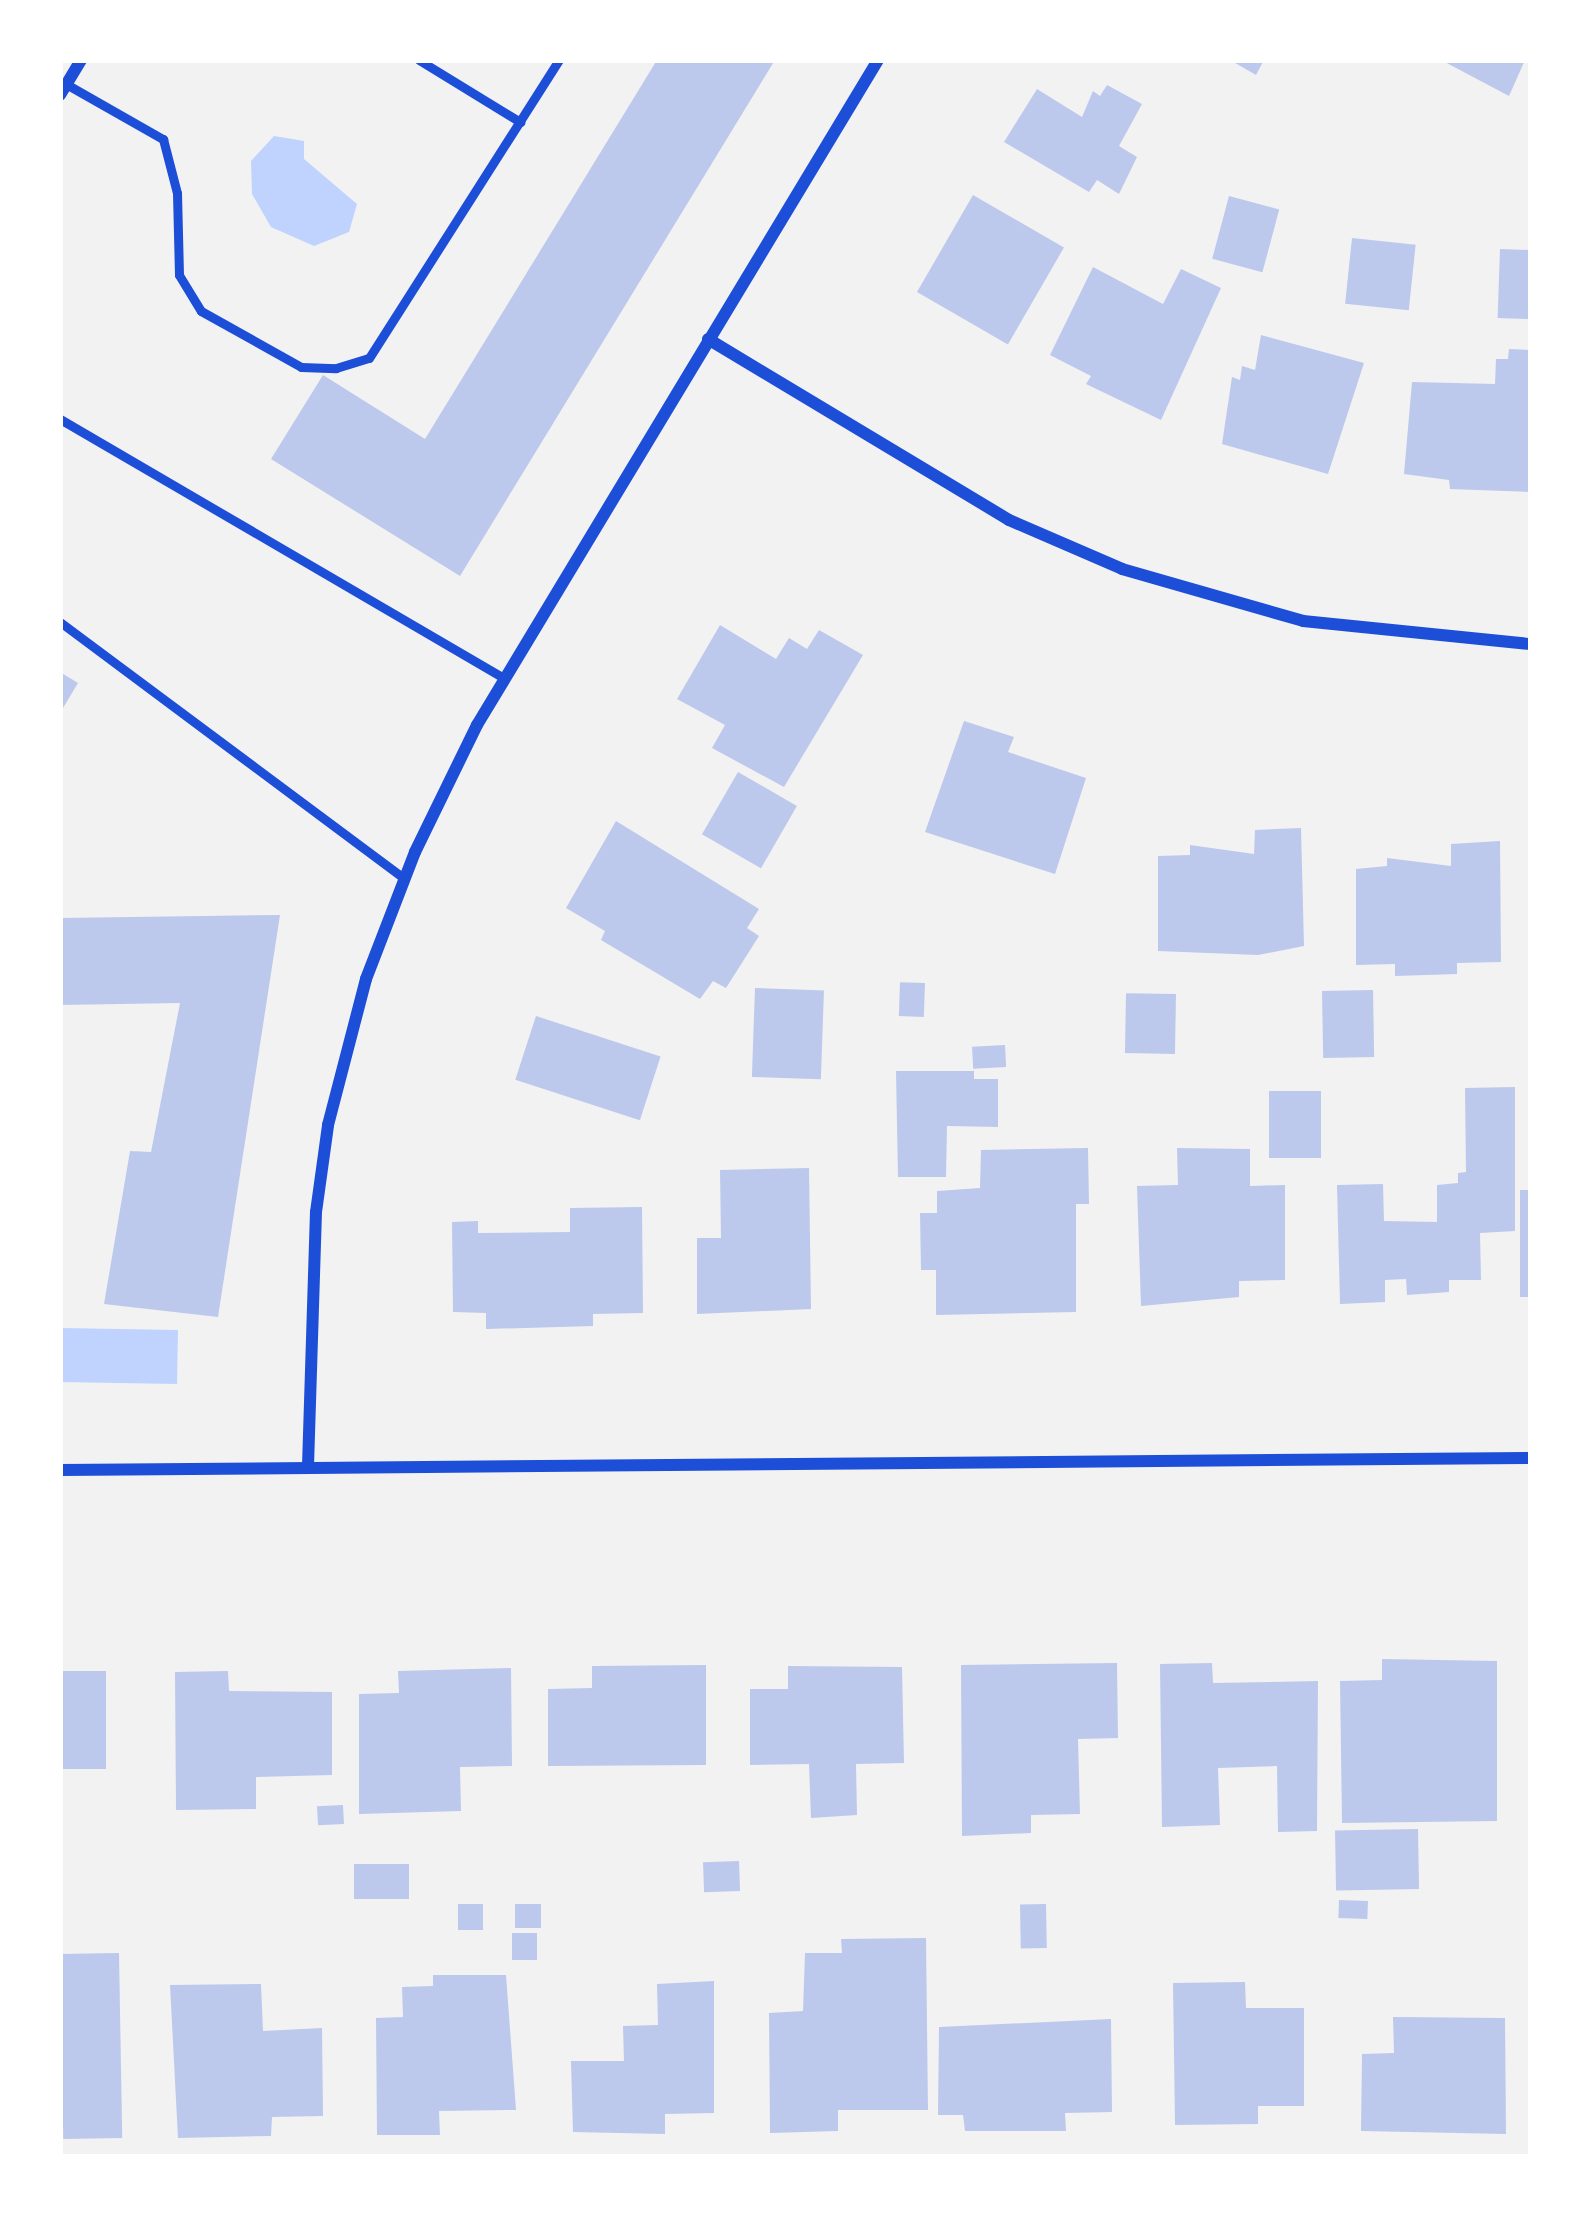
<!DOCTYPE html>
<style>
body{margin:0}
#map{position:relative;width:1591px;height:2217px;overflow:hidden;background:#f2f2f2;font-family:Helvetica,sans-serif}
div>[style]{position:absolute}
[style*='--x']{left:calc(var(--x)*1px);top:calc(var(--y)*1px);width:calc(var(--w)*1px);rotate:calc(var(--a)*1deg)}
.water>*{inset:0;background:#bfd3fe;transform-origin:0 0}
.building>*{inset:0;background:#bdc9ec;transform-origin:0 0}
.service>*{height:9px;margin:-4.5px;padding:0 4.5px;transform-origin:4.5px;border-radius:4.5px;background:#1d4ed8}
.minor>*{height:12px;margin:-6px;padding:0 6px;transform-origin:6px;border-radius:6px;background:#1d4ed8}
span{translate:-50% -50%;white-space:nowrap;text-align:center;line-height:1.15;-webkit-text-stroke:9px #fff;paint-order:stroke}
.frame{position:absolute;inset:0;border:63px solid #fff;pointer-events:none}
</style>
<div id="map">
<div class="water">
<div style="clip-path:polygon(274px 136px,304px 141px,304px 159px,357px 204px,349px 232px,314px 246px,271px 227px,252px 194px,251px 161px)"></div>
<div style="left:60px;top:1328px;width:118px;height:54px;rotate:1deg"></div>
</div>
<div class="building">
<div style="clip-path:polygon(657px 60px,775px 60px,460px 576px,271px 459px,323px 375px,425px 439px)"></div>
<div style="clip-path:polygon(1230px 60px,1264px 60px,1256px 75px)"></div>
<div style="clip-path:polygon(1441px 60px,1525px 60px,1509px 96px)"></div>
<div style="clip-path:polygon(1107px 85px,1142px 104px,1119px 146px,1137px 157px,1119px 194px,1097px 180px,1089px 192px,1004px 142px,1037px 89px,1082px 117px,1093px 91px,1100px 96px)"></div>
<div style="left:973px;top:195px;width:105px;height:112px;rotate:30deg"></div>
<div style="left:1229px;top:196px;width:52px;height:65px;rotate:15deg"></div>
<div style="left:1352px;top:238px;width:64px;height:66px;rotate:6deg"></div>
<div style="left:1500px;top:249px;width:31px;height:69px;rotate:2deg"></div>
<div style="clip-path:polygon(1093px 267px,1163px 304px,1181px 269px,1221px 288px,1161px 420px,1086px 384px,1091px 376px,1050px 355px)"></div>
<div style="clip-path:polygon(1261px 335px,1364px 363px,1328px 474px,1222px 444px,1232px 377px,1240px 380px,1242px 366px,1255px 370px)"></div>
<div style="clip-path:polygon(1509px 349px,1531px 350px,1531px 492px,1450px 489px,1449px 480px,1404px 474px,1412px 382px,1495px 384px,1496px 359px,1508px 359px)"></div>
<div style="clip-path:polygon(720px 625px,776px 659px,789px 638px,807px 649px,819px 630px,863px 655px,784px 787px,712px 748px,725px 725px,677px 699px)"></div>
<div style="clip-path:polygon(60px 672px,78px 683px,60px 713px)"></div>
<div style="clip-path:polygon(964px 721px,1014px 737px,1008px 752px,1086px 778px,1055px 874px,925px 832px)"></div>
<div style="left:738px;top:772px;width:68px;height:72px;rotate:30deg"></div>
<div style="clip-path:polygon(616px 821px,759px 909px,747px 928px,759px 936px,726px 988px,713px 981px,700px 999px,601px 940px,605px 931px,566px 908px)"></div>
<div style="clip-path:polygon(1301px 828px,1304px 946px,1258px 955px,1158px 951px,1158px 856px,1190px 855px,1190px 845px,1254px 854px,1255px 830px)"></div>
<div style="clip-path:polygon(1500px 841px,1501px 962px,1457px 963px,1457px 974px,1395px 976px,1395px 964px,1356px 965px,1356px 869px,1387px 866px,1387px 858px,1451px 866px,1451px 844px)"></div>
<div style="clip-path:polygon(280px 915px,218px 1317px,104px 1304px,130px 1151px,151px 1152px,180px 1003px,60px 1005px,60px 918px)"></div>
<div style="left:925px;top:983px;width:34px;height:25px;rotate:92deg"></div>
<div style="left:755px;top:988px;width:69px;height:89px;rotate:2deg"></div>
<div style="left:1373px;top:990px;width:67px;height:51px;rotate:89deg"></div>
<div style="left:1176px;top:994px;width:60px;height:50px;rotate:91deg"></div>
<div style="left:536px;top:1016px;width:131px;height:67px;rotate:18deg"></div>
<div style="left:1005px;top:1045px;width:22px;height:33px;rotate:87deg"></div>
<div style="clip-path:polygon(896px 1071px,974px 1071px,974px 1079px,998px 1079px,998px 1127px,947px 1126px,946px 1177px,898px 1177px)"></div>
<div style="clip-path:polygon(1515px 1087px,1515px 1231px,1480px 1233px,1481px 1280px,1449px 1280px,1449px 1292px,1407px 1295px,1406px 1279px,1385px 1280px,1385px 1302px,1340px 1304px,1337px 1185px,1383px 1184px,1384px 1221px,1437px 1222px,1437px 1185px,1458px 1183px,1458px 1173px,1466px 1172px,1465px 1088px)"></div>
<div style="left:1269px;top:1091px;width:52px;height:67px"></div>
<div style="clip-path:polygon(1088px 1148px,1089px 1204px,1076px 1204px,1076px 1312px,936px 1315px,936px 1270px,921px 1270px,920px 1213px,937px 1213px,937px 1191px,980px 1188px,981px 1150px)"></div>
<div style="clip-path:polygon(1177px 1148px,1250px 1149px,1250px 1186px,1285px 1185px,1285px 1280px,1239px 1281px,1239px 1297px,1141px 1306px,1137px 1186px,1178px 1185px)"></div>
<div style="clip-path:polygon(809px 1168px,811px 1309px,697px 1314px,697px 1238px,721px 1238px,720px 1170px)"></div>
<div style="left:1531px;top:1190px;width:107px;height:11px;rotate:90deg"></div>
<div style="clip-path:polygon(642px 1207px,643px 1313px,593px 1314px,593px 1326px,486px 1329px,486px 1313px,453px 1312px,452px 1222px,478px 1221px,478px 1233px,570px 1232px,570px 1208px)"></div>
<div style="clip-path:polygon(1382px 1659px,1497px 1661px,1497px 1821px,1342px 1823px,1340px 1681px,1382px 1680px)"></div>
<div style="clip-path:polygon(1117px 1663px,1118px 1738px,1078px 1739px,1080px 1814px,1031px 1815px,1031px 1833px,962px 1836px,961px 1665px)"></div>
<div style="clip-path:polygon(1212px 1663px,1213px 1683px,1318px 1681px,1317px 1831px,1278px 1832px,1277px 1766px,1218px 1768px,1220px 1825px,1162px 1827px,1160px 1664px)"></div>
<div style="clip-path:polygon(706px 1665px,706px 1765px,548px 1766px,548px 1689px,592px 1688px,592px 1666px)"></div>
<div style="clip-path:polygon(788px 1666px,902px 1667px,904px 1763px,856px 1764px,857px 1815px,811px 1818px,809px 1764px,750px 1765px,750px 1689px,788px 1689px)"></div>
<div style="clip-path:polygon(511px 1668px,512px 1766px,460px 1767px,461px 1811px,359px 1814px,359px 1694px,399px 1693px,398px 1671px)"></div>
<div style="left:106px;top:1671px;width:98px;height:46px;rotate:90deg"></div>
<div style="clip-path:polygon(228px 1671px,229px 1691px,332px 1692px,332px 1775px,256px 1777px,256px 1809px,176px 1810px,175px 1672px)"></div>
<div style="left:343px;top:1805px;width:19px;height:26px;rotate:87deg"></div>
<div style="left:1418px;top:1829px;width:60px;height:83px;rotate:89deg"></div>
<div style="left:739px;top:1861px;width:30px;height:36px;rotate:88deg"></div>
<div style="left:354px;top:1864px;width:55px;height:35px"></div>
<div style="left:1339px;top:1900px;width:29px;height:18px;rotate:2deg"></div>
<div style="left:458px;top:1904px;width:25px;height:26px"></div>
<div style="left:515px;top:1904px;width:26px;height:24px"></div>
<div style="left:1046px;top:1904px;width:44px;height:26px;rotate:89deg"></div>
<div style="left:512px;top:1933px;width:25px;height:27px"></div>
<div style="clip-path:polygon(926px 1938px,928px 2110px,838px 2110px,838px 2131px,770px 2133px,769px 2013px,803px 2011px,805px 1953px,842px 1953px,841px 1939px)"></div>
<div style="left:119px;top:1953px;width:185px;height:59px;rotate:89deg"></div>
<div style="clip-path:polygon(433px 1975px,506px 1975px,516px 2110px,439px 2111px,440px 2135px,377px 2135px,376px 2018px,403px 2017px,402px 1987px,433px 1986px)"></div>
<div style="clip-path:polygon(714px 1981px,714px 2113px,665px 2114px,665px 2134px,573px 2132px,571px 2061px,624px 2061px,623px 2026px,658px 2025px,657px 1984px)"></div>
<div style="clip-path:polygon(1245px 1982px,1246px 2008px,1304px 2008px,1304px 2106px,1258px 2106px,1258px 2124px,1175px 2125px,1173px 1983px)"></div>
<div style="clip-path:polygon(261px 1984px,263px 2031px,322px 2028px,323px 2116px,272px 2117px,271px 2136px,178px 2138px,170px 1985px)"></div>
<div style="clip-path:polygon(1393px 2017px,1505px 2018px,1506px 2134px,1361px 2131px,1362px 2054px,1394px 2053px)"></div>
<div style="clip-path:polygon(1111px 2019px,1112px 2112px,1065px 2113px,1066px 2131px,965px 2131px,963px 2115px,938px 2115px,939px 2027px)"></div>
</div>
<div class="service">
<div style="--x:419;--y:60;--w:119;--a:31.5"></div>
<div style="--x:66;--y:84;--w:112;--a:29.6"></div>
<div style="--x:163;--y:139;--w:56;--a:75.5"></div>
<div style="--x:177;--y:193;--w:82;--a:88.6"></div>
<div style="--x:179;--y:275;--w:42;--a:58.6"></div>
<div style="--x:201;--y:311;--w:115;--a:29.2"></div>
<div style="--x:301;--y:367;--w:35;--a:2"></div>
<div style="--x:336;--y:368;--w:34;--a:-17"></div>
<div style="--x:369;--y:358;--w:353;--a:-57.5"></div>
<div style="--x:60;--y:419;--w:514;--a:30.26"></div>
<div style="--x:60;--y:622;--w:430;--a:36.7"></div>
</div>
<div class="minor">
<div style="--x:60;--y:95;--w:41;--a:-59"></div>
<div style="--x:708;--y:339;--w:351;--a:31"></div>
<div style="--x:1009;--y:520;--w:123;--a:23.4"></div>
<div style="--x:1122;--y:569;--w:188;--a:16"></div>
<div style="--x:1303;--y:621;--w:229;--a:5.8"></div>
<div style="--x:308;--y:1466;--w:254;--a:-88.2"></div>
<div style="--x:316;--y:1212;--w:88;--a:-82.1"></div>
<div style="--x:328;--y:1125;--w:151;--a:-75.4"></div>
<div style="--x:366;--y:979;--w:136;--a:-68.9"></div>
<div style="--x:415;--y:852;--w:141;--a:-64"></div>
<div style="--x:477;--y:725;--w:777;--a:-58.91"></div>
<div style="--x:60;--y:1470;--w:1471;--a:-0.47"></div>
</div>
<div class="frame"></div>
</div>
